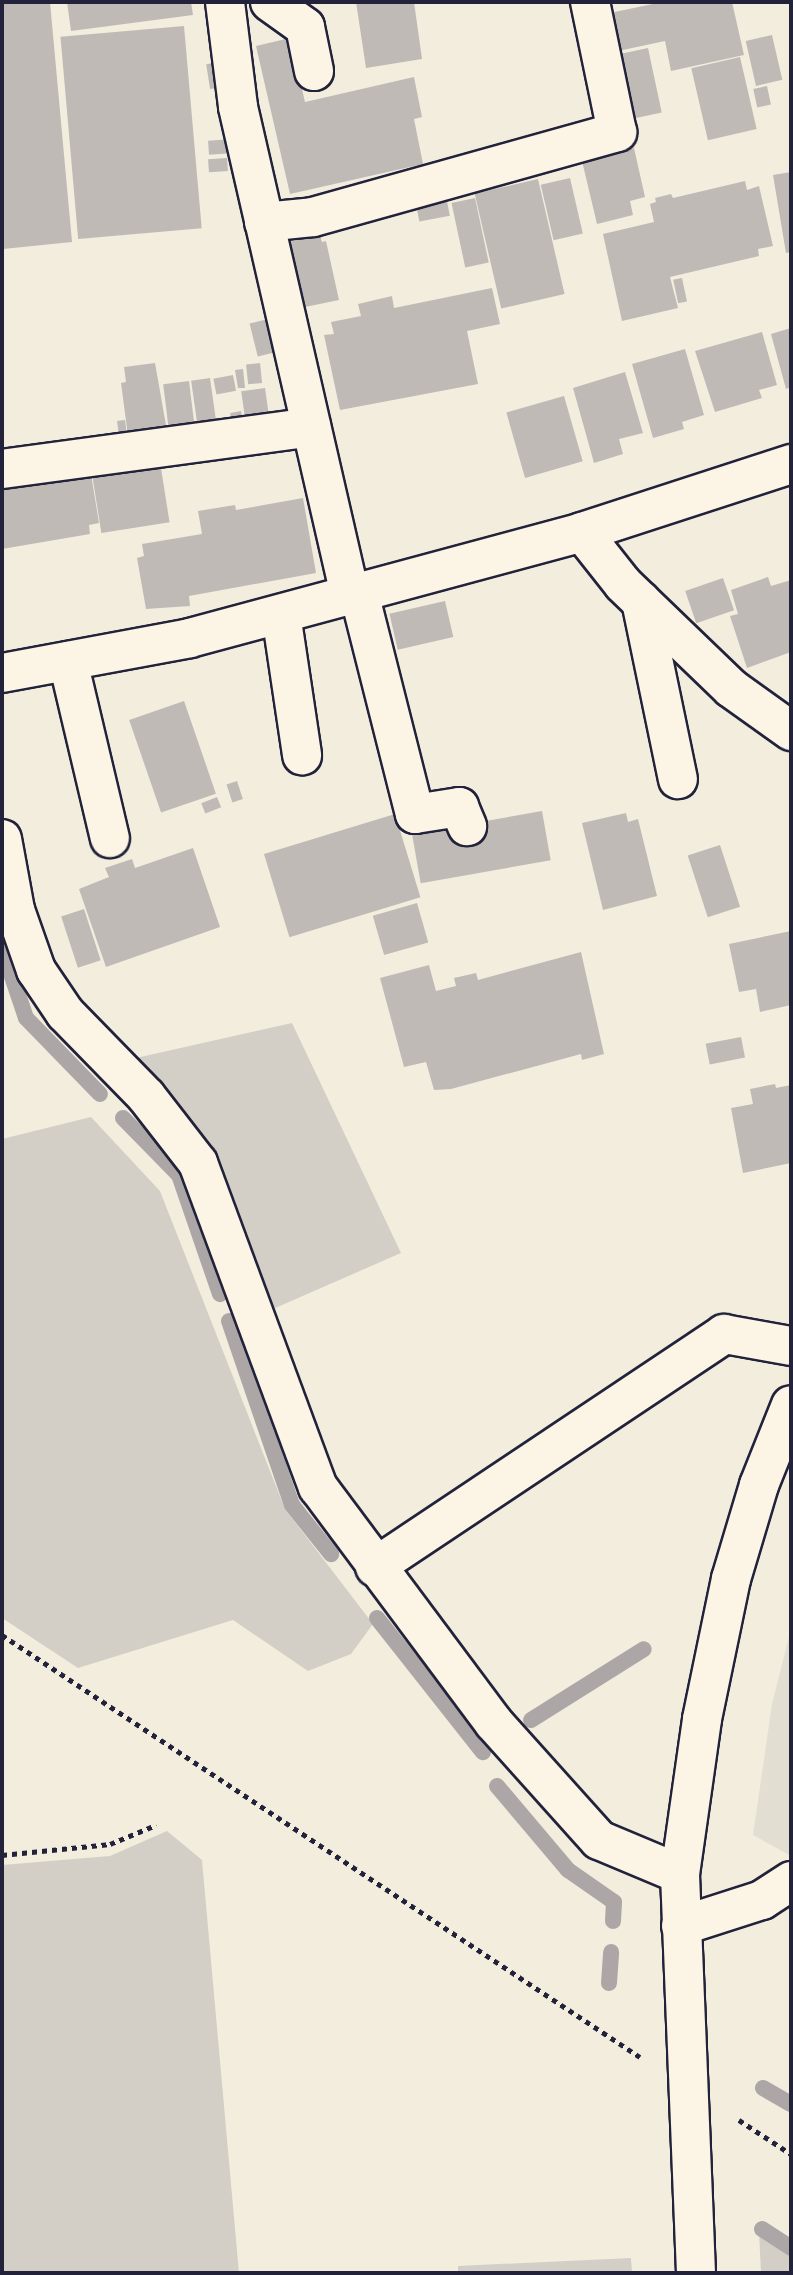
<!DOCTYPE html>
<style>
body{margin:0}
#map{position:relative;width:793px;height:2275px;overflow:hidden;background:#f3edde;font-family:"Indie Flower",sans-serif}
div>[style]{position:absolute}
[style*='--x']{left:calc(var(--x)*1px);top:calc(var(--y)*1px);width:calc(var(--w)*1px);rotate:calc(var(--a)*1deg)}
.built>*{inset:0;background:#e3ded2}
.green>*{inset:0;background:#d4cfc6}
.stream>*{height:16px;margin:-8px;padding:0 8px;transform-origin:8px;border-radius:8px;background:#aca7a6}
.building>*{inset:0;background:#bfbab6;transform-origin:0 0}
.path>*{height:4.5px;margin-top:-2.25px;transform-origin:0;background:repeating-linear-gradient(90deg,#22223b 0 5px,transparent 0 10px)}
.roads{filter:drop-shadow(2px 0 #22223b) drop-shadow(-2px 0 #22223b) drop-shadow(0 2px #22223b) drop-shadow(0 -2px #22223b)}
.minor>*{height:38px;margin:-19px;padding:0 19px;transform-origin:19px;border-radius:19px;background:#fcf5e5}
span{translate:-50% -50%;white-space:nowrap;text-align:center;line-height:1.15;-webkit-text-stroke:5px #fcf5e5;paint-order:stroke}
.frame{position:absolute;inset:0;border:4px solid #22223b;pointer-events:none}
</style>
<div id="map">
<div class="built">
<div style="clip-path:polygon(791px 1629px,791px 1856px,753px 1835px,772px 1704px)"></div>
</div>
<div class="green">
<div style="clip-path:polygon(292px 1023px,401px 1253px,273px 1309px,217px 1160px,136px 1058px)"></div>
<div style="clip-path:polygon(91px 1117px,160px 1191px,285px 1509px,373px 1624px,351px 1654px,308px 1671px,233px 1620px,78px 1668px,2px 1618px,2px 1139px)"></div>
<div style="clip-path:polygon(167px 1831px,202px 1860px,239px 2273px,2px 2273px,2px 1865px,110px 1856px)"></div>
<div style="clip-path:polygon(759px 2232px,791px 2253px,791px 2273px,761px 2273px)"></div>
<div style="clip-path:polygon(631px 2258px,632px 2273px,458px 2273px,458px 2266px)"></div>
</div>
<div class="stream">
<div style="--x:2;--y:947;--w:75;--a:71.3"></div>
<div style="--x:26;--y:1018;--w:106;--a:45.8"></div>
<div style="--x:123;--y:1118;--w:80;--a:45.5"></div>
<div style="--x:179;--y:1175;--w:126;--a:71"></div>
<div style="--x:229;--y:1321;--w:194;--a:71.1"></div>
<div style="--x:292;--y:1505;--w:63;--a:51.5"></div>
<div style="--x:377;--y:1618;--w:171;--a:51.7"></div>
<div style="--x:531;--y:1720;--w:133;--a:-32.1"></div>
<div style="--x:497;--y:1786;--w:110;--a:49.8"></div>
<div style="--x:568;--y:1870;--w:56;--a:34.8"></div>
<div style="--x:614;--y:1902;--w:19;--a:93"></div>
<div style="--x:609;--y:1983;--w:31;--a:-86"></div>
<div style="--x:763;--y:2088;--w:32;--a:30"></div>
<div style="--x:762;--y:2229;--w:35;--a:33"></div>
</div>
<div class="building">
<div style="clip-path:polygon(2px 2px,50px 2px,72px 242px,3px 249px)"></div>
<div style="clip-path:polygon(67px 2px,191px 2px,193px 15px,71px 31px)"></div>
<div style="clip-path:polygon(356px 2px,414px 2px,422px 59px,366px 68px)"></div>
<div style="clip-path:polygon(662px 2px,732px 2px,744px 55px,671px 71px,665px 41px,618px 51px,610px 13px)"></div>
<div style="left:184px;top:26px;width:203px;height:124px;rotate:85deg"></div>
<div style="left:772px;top:35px;width:46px;height:27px;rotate:77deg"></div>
<div style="clip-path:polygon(290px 38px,305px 102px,414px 77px,422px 117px,414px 119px,423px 164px,290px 194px,256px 46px)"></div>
<div style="left:648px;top:48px;width:66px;height:30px;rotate:78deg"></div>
<div style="left:740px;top:57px;width:74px;height:50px;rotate:77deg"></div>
<div style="left:220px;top:62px;width:25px;height:14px;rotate:81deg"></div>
<div style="left:767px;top:86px;width:19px;height:14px;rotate:78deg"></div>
<div style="left:233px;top:139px;width:14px;height:25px;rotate:86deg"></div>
<div style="clip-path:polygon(634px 148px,645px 197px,630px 201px,633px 215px,597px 224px,582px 161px)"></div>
<div style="left:227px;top:158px;width:13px;height:19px;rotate:86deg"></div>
<div style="clip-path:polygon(791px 172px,791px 252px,786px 253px,773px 175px)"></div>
<div style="left:570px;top:178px;width:57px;height:30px;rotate:77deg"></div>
<div style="left:538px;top:179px;width:118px;height:65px;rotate:77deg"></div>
<div style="clip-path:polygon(745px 181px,747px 190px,759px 186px,773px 246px,758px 249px,759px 256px,670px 277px,678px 308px,622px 321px,603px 234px,654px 222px,650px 204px,656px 202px,655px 198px,671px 194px,673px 198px)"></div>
<div style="left:446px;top:196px;width:20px;height:31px;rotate:79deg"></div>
<div style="left:475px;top:198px;width:66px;height:24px;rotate:78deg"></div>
<div style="clip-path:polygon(320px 235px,322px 242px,326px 241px,339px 300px,300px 308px,289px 242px)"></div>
<div style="left:682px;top:278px;width:24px;height:9px;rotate:78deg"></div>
<div style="clip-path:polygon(492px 288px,500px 324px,467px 331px,478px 384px,340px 410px,324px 335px,334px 334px,331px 322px,361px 316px,358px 304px,392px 296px,394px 308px)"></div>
<div style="left:268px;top:319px;width:34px;height:19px;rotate:76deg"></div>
<div style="clip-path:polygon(791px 328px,791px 387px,786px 389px,771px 334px)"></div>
<div style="clip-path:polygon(762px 332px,777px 385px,759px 390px,762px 398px,715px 412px,695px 351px)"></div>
<div style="clip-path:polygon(685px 349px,704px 415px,682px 422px,684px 429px,653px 438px,632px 364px)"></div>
<div style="clip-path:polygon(155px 363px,167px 431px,128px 436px,121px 383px,126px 382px,124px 367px)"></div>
<div style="left:260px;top:363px;width:20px;height:14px;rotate:84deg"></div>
<div style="clip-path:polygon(243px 369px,245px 388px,238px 388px,235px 370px)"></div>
<div style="clip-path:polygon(625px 372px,643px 433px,619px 439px,623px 454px,594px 463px,573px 388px)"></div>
<div style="left:233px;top:375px;width:16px;height:20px;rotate:79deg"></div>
<div style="left:210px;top:378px;width:48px;height:19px;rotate:82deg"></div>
<div style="left:189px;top:381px;width:46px;height:26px;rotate:83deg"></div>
<div style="left:265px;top:388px;width:29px;height:24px;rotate:82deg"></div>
<div style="left:564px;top:396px;width:68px;height:60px;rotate:74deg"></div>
<div style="left:241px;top:411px;width:10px;height:11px;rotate:79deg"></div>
<div style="left:125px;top:420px;width:16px;height:8px;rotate:83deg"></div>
<div style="left:160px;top:462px;width:61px;height:69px;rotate:81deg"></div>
<div style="clip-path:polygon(91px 474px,99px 523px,89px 525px,90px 534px,2px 549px,2px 480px,5px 489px)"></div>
<div style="clip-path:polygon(303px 498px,316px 573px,189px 596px,190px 606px,146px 609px,137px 558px,144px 556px,142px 544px,202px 534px,198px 511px,235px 505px,236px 510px)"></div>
<div style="clip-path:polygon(768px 577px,771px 586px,791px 580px,791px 652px,747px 668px,730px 616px,738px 614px,731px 590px)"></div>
<div style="left:723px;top:578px;width:34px;height:40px;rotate:71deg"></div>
<div style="left:445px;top:601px;width:37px;height:57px;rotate:77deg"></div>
<div style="left:184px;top:701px;width:98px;height:58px;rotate:71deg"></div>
<div style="left:237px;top:781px;width:19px;height:11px;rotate:72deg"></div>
<div style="left:217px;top:797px;width:11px;height:17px;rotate:68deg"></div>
<div style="left:542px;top:811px;width:50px;height:132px;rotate:80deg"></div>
<div style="clip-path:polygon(626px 813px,628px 822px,638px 819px,657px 896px,603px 910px,582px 823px)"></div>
<div style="left:395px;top:814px;width:87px;height:137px;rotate:73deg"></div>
<div style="left:720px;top:845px;width:65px;height:34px;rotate:72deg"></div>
<div style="clip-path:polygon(193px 848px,220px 927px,106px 967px,79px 889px,109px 877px,105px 868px,132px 859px,135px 868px)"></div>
<div style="left:417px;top:903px;width:41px;height:46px;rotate:74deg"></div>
<div style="left:84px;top:909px;width:54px;height:24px;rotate:72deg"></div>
<div style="clip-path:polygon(791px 931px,791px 1005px,760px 1012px,756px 989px,739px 992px,729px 944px)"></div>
<div style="clip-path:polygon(581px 952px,604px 1054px,582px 1060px,581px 1054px,451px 1089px,434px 1090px,426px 1062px,404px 1067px,380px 978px,429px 965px,436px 991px,456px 986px,454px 978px,476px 973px,478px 980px)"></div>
<div style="left:741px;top:1037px;width:21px;height:36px;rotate:79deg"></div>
<div style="clip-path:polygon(775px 1084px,776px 1088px,791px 1085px,791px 1163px,743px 1173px,731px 1108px,753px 1104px,750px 1089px)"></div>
</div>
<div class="path">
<div style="--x:2;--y:1635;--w:765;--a:33.48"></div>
<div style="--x:2;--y:1855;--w:109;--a:-5.8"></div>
<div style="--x:110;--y:1844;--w:50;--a:-22.4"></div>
<div style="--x:739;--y:2120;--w:62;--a:33.2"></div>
</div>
<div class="roads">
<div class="minor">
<div style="--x:225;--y:2;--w:106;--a:82.9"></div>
<div style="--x:238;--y:107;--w:501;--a:77.07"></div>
<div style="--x:270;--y:2;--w:43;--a:35.5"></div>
<div style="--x:305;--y:27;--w:45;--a:78.4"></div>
<div style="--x:264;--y:222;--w:49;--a:-5.8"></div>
<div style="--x:313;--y:217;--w:316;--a:-15.6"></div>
<div style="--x:617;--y:132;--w:133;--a:-101.7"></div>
<div style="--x:2;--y:469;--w:312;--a:-7.7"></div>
<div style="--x:582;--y:532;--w:66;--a:51.7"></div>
<div style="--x:623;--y:584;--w:150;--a:43.9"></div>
<div style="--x:731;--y:688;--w:74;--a:35.6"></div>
<div style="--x:359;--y:593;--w:228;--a:75.8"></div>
<div style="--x:415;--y:814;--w:45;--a:-9"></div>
<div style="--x:459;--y:807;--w:21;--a:67"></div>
<div style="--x:641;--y:601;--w:182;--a:78.3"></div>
<div style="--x:281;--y:614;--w:143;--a:81.5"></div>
<div style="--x:68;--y:661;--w:182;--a:76.7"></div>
<div style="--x:2;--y:673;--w:191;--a:-10.5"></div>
<div style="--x:190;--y:638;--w:406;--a:-15.1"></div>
<div style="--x:582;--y:532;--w:220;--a:-18"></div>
<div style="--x:2;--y:839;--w:72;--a:79.6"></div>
<div style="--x:15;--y:910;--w:64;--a:70.7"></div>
<div style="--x:36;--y:970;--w:52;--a:56"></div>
<div style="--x:65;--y:1013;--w:116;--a:45.7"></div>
<div style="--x:146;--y:1096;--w:85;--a:52.2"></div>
<div style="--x:198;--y:1163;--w:346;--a:69.7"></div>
<div style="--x:318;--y:1487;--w:294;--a:53.3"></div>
<div style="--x:494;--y:1723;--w:157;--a:48.1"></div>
<div style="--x:599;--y:1840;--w:88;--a:22.8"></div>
<div style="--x:375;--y:1567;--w:420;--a:-33.7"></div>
<div style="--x:724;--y:1334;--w:68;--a:10.2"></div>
<div style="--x:681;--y:1926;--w:85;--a:-17.8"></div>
<div style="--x:762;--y:1900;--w:35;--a:-33"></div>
<div style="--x:696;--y:2273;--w:399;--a:-92.3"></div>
<div style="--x:680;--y:1874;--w:157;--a:-81.9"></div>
<div style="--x:702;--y:1719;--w:143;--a:-78.3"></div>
<div style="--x:731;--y:1579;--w:98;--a:-73.4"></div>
<div style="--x:759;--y:1485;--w:86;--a:-68.2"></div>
</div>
</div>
<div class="frame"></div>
</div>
